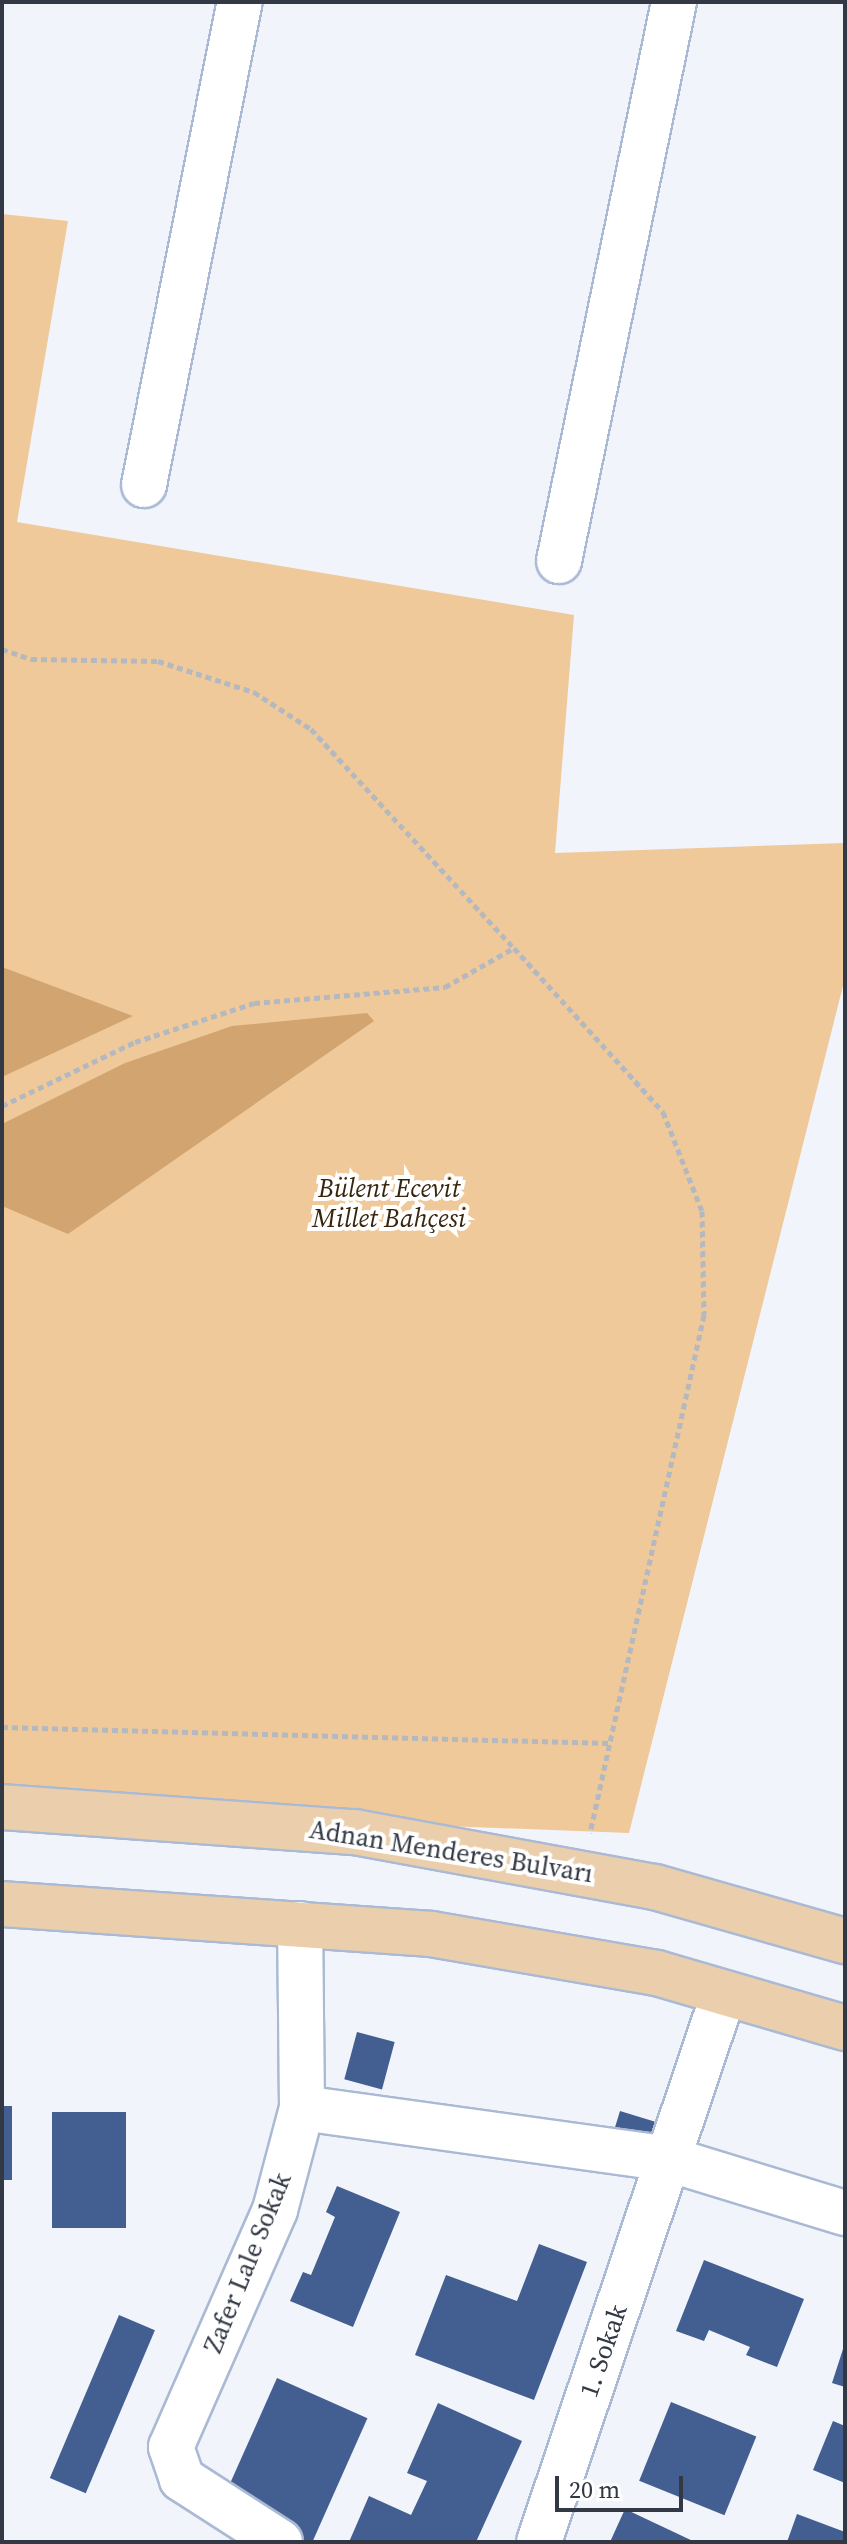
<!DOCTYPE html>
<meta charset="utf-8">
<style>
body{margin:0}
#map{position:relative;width:847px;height:2544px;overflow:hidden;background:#f1f4fa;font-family:"Source Serif 4",serif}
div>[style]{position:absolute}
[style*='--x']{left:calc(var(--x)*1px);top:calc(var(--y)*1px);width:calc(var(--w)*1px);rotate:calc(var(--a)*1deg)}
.green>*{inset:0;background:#f0c99a}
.forest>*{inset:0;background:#d2a570}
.building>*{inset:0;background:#435e90;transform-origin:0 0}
.path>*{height:5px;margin-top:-2.5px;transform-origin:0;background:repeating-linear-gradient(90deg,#b4b8bf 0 6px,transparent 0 10px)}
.roads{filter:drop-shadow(2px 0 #aab9d4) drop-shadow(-2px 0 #aab9d4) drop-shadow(0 2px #aab9d4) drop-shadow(0 -2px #aab9d4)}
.minor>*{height:44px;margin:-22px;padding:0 22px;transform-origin:22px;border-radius:22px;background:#fff}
.major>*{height:44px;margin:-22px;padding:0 22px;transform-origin:22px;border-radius:22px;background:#ebcfad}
span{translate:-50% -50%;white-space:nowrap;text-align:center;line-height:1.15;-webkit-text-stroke:8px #fff;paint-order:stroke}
.park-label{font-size:26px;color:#38250d;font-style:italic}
.street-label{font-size:26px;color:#333944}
.frame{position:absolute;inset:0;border:4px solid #333944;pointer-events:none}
.scale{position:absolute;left:555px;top:2476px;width:128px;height:36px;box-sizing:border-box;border:4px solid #333944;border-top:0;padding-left:10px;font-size:24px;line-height:28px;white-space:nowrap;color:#333944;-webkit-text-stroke:6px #fff;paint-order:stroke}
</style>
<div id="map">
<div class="green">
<div style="clip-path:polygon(2px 214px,68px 221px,17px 522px,574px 615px,555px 853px,845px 843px,845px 978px,629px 1833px,2px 1809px)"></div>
</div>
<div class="forest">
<div style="clip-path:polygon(2px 967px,133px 1016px,2px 1077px)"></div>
<div style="clip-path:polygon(367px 1013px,374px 1021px,68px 1234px,2px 1206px,2px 1124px,125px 1063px,232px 1026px)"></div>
</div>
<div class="building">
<div style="left:357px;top:2032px;width:39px;height:49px;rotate:15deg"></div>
<div style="left:2px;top:2106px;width:10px;height:74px"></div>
<div style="left:620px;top:2111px;width:47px;height:33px;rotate:17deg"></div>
<div style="left:52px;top:2112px;width:74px;height:116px"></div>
<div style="clip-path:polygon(337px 2186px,400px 2212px,353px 2327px,290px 2301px,303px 2272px,311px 2275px,335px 2217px,326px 2212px)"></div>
<div style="clip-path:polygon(539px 2244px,587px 2262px,534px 2400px,415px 2355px,446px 2275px,517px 2301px)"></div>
<div style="clip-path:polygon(704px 2260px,804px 2299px,777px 2367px,746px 2355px,750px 2347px,709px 2330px,704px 2341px,676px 2331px)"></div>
<div style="left:119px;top:2315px;width:39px;height:177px;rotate:23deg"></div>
<div style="clip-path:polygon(844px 2346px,845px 2346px,845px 2387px,832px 2383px)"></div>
<div style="left:277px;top:2378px;width:99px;height:138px;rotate:24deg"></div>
<div style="left:671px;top:2402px;width:92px;height:85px;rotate:22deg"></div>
<div style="clip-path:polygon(438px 2403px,522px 2441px,476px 2542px,349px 2542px,369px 2496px,411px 2515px,427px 2481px,407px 2473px)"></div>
<div style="clip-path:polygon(833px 2421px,845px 2426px,845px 2483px,813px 2470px)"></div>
<div style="clip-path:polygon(625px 2509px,695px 2542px,610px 2542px)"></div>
<div style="clip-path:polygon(797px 2514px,845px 2532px,845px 2542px,787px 2542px)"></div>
</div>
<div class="path">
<div style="--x:2;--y:649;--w:31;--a:19"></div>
<div style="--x:31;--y:659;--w:127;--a:0.9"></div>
<div style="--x:158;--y:661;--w:101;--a:17.9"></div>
<div style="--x:254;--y:692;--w:68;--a:33"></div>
<div style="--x:311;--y:729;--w:299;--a:47.2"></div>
<div style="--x:2;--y:1106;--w:148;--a:-25.7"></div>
<div style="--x:135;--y:1042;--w:125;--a:-18.1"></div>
<div style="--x:254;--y:1003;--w:192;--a:-4.8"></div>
<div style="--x:445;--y:987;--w:79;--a:-29.5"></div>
<div style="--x:514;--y:948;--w:222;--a:47.7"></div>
<div style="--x:663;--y:1112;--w:106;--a:68.5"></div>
<div style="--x:702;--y:1211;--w:104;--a:88.9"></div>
<div style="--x:704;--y:1315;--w:530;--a:102.41"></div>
<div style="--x:2;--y:1727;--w:607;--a:1.51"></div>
</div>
<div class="roads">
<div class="minor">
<div style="--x:144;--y:485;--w:492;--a:-78.8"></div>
<div style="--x:559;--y:561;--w:571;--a:-78.38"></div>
<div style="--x:302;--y:2108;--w:370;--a:7.9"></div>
<div style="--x:668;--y:2159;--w:185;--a:17"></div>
<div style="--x:280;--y:2542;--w:117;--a:-147.3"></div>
<div style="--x:182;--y:2479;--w:34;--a:-109"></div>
<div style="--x:171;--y:2447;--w:259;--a:-66.3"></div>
<div style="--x:275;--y:2210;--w:106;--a:-75.2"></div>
<div style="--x:302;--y:2108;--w:184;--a:-90.6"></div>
<div style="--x:539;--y:2542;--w:579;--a:-71.38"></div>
</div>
<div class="major">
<div style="--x:2;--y:1807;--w:354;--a:4.1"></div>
<div style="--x:355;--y:1832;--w:305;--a:10.4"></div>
<div style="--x:655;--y:1887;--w:198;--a:15.9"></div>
<div style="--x:2;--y:1904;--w:430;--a:4"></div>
<div style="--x:431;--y:1934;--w:229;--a:9.8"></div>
<div style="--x:657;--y:1973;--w:196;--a:16.3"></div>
</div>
</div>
<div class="park-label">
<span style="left:389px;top:1204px">Bülent Ecevit<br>Millet Bahçesi</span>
</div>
<div class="street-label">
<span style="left:451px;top:1852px;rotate:9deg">Adnan Menderes Bulvarı</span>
<span style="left:248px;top:2263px;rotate:-68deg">Zafer Lale Sokak</span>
<span style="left:604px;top:2351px;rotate:-71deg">1. Sokak</span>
</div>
<div class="frame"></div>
<div class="scale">20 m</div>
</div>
